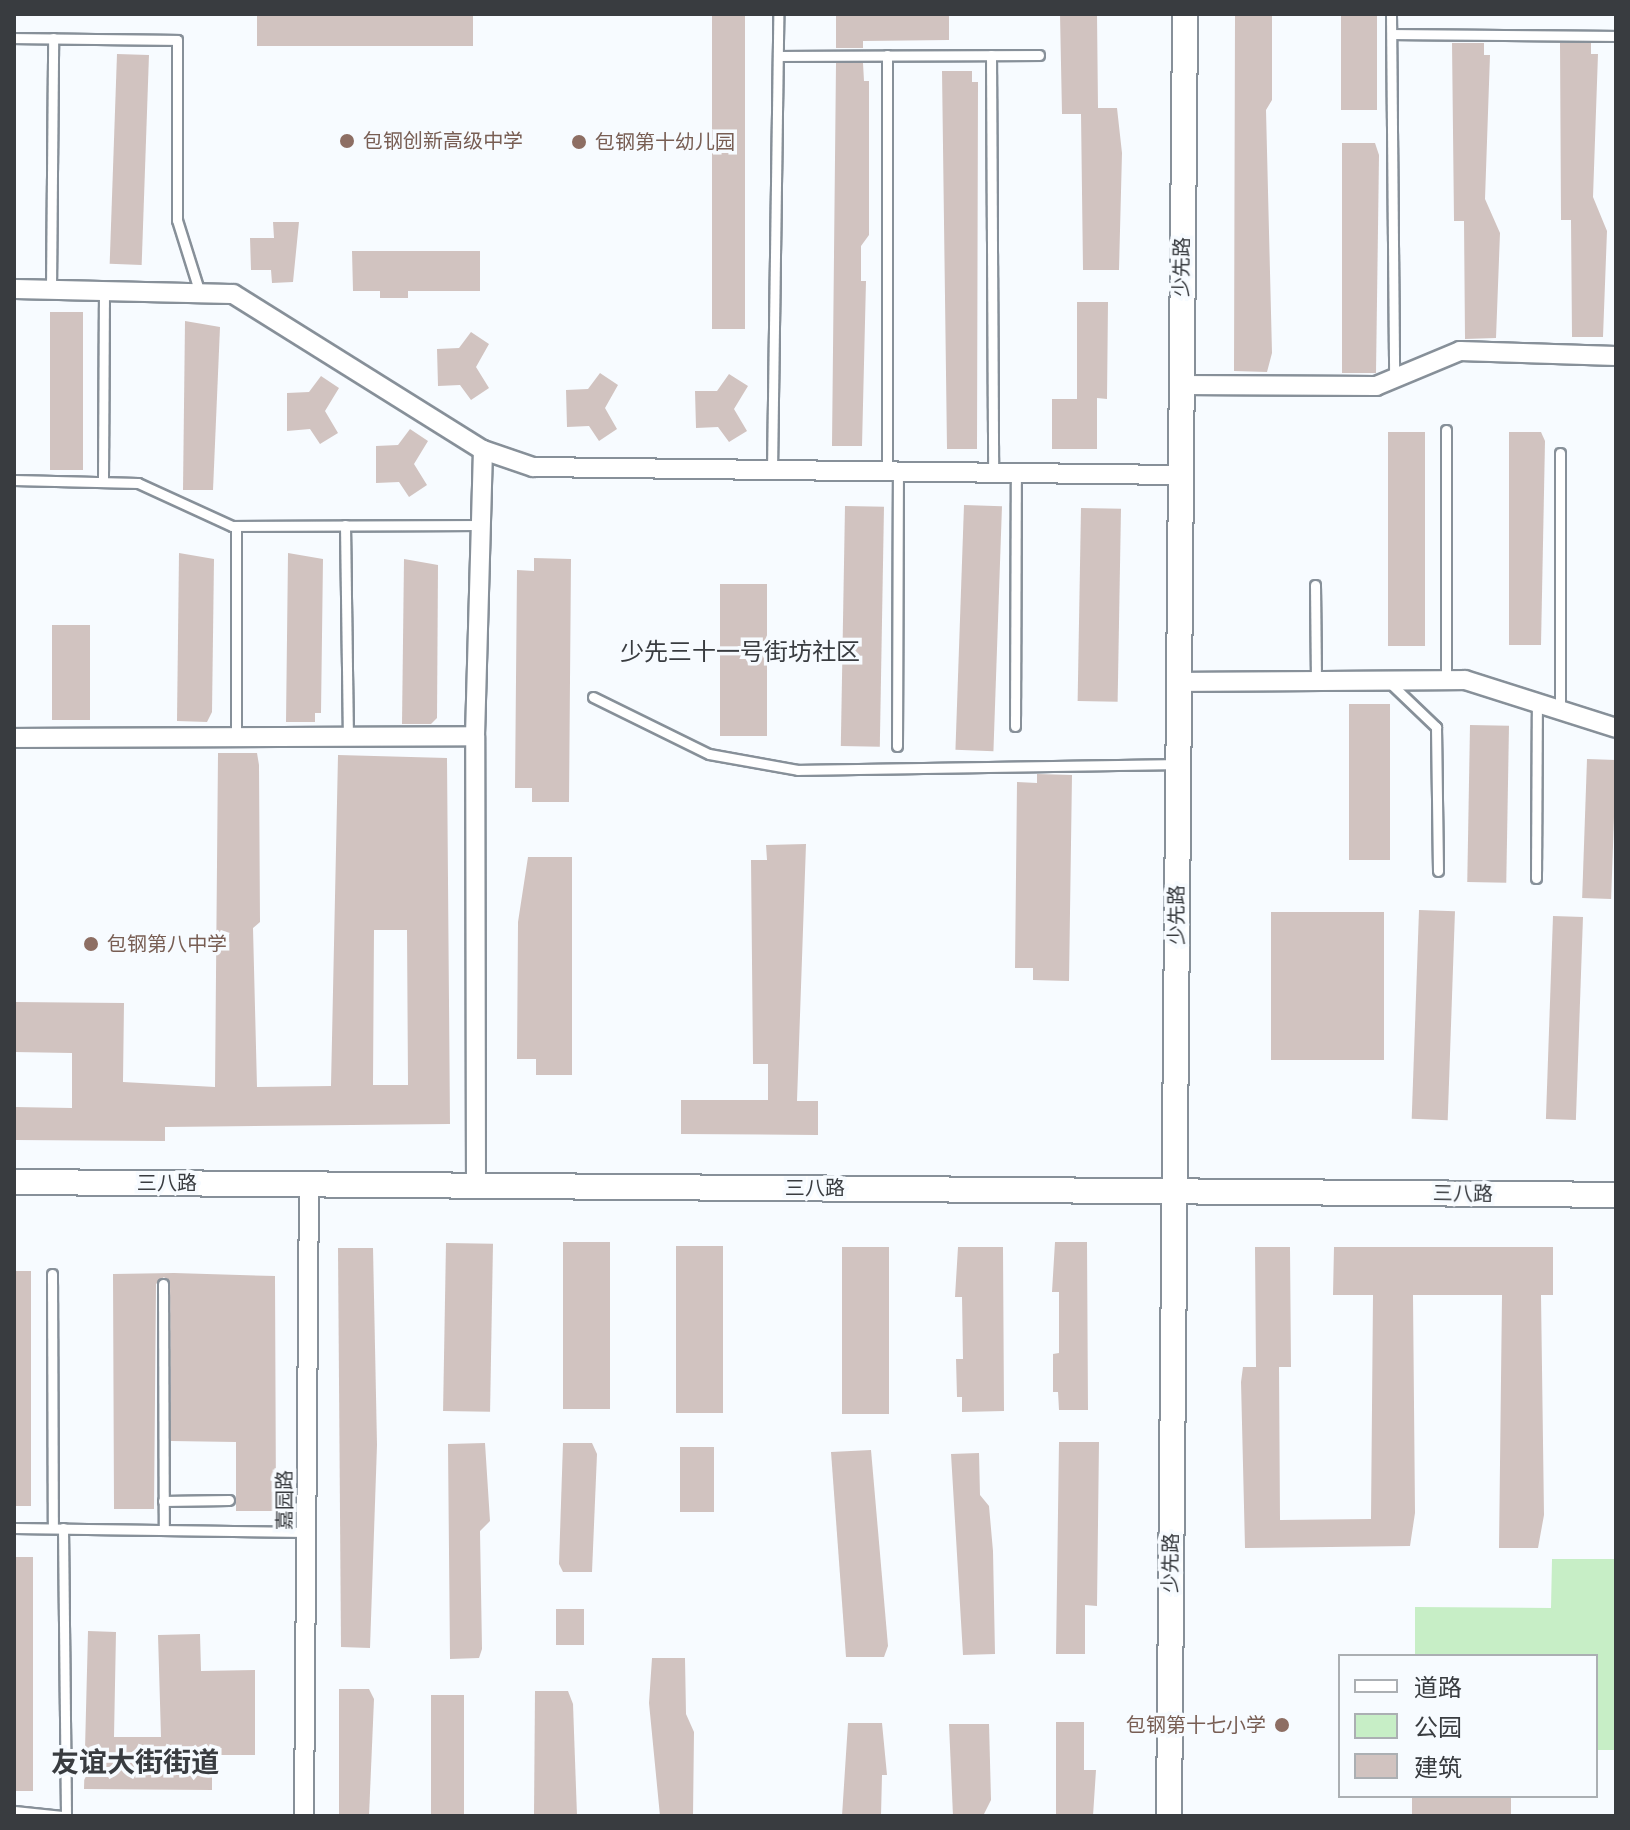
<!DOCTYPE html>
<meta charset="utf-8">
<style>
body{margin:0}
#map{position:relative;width:1630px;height:1830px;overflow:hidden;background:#f7fbff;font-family:Poppins,"Noto Sans SC",sans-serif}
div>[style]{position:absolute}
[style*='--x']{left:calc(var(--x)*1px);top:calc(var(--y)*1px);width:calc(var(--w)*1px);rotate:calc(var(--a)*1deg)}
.green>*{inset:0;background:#c7eec6}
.building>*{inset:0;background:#d1c3c0;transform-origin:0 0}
.roads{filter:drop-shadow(2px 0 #879099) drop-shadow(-2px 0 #879099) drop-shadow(0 2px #879099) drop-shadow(0 -2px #879099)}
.service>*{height:9px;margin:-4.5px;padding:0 4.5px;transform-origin:4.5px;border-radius:4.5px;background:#fff}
.minor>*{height:18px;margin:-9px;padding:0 9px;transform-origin:9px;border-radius:9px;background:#fff}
.secondary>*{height:24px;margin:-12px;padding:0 12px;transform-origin:12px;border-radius:12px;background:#fff}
.dots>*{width:22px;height:22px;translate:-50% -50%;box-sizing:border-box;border:4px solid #f7fbff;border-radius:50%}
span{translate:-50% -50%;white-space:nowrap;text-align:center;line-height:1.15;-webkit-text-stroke:7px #f7fbff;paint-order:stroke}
.education-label{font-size:20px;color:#785e54}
.left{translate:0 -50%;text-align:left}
.right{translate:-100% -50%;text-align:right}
.street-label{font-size:20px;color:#393c40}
.quarter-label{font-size:24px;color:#393c40}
.district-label{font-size:28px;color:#393c40;font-weight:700}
.frame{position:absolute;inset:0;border:16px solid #393c40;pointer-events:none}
.legend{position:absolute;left:1338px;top:1654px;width:260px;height:144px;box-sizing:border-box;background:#f7fbff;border:2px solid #abafb3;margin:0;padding:10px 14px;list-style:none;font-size:24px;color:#393c40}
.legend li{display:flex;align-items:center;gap:16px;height:40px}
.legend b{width:40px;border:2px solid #abafb3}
</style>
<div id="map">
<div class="green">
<div style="clip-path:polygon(1552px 1559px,1616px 1559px,1616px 1750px,1596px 1750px,1596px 1656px,1415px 1656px,1415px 1607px,1551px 1608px)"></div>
</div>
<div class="building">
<div style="left:257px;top:14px;width:216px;height:32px"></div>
<div style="left:712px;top:14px;width:33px;height:315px"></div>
<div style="clip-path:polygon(836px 14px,949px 14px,949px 40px,863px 41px,863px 48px,836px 48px)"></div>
<div style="clip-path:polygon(1060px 14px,1097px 14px,1098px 108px,1117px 108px,1122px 153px,1119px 270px,1083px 270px,1081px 114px,1062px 114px)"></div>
<div style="clip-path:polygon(1235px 14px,1272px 14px,1272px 100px,1266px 110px,1272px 353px,1267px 372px,1234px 371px)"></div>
<div style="left:1341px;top:14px;width:36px;height:96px"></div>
<div style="clip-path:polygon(1452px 43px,1484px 43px,1484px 55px,1490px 55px,1485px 199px,1500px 233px,1496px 338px,1465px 339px,1464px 221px,1454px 221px)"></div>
<div style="clip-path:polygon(1560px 43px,1591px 43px,1591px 54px,1598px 54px,1593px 197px,1607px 231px,1603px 337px,1572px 337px,1571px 220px,1561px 220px)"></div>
<div style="left:117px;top:54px;width:32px;height:210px;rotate:2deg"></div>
<div style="clip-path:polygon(836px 63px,863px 63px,864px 81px,869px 81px,869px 235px,861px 246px,861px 281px,866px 281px,862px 446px,832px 446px)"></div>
<div style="clip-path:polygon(942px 71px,972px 71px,972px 82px,978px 82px,977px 449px,947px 449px)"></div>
<div style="clip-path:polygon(1342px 143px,1375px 143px,1379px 155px,1376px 373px,1342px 373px)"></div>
<div style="clip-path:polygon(273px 222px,299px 222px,293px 282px,272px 283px,271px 270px,251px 270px,250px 238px,274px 238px)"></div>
<div style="clip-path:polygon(352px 251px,480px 251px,480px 291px,408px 291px,408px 298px,380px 298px,380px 291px,353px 291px)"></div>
<div style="clip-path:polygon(1077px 302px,1108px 302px,1107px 399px,1097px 398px,1097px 449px,1052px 449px,1052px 399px,1077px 399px)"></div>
<div style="left:83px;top:312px;width:158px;height:33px;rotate:90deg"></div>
<div style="clip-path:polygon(185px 321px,220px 327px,213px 490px,183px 490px)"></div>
<div style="clip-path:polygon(471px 332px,489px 344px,476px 367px,489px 388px,471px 400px,460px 385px,438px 386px,437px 349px,459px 348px)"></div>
<div style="clip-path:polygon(600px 373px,618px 385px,605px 408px,617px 429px,599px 441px,589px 426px,567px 427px,566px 390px,588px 389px)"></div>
<div style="clip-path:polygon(729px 374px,748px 386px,734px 409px,747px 431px,729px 442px,718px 427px,696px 428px,695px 391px,717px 391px)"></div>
<div style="clip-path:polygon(321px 376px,339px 388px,325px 411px,338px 433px,320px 444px,310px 429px,287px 431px,287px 393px,309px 392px)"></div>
<div style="clip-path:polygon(410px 429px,428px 441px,414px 464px,427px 485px,409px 497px,399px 482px,376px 483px,376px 446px,398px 445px)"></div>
<div style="left:1388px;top:432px;width:37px;height:214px"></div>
<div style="clip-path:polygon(1509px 432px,1541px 432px,1545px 441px,1541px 645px,1509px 645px)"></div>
<div style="left:964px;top:505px;width:38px;height:245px;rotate:2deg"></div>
<div style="left:845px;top:506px;width:39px;height:240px;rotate:1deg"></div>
<div style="left:1081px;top:508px;width:40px;height:193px;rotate:1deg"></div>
<div style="clip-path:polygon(179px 553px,214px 559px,212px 712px,207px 722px,177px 721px)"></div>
<div style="clip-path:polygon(288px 553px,323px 559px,321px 713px,315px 713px,315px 722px,286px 722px)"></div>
<div style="clip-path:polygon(534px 558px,571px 559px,569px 802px,532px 802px,532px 788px,515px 788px,517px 570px,534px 571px)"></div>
<div style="clip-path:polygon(404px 559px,438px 565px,437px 718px,431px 724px,402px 724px)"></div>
<div style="left:720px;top:584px;width:47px;height:152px"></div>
<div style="left:52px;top:625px;width:38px;height:95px"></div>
<div style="left:1349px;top:704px;width:41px;height:156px"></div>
<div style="left:1470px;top:725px;width:39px;height:157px;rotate:1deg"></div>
<div style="clip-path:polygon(evenodd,218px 753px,257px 753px,259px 765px,260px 922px,253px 928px,257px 1087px,331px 1086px,338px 755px,447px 758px,450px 1124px,165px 1127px,165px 1141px,14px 1140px,14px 1107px,72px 1108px,72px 1053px,14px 1052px,14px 1002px,124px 1003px,123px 1082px,215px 1087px,218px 753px,374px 930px,407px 930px,408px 1085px,373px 1085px,374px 930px)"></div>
<div style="left:1587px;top:759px;width:29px;height:139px;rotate:2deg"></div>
<div style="clip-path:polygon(1037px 774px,1072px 775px,1069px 981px,1033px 980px,1033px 968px,1015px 968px,1017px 782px,1037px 783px)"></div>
<div style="clip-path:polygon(806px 844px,797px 1101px,818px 1101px,818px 1135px,681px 1134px,681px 1100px,768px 1100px,768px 1064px,753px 1064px,751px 860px,767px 860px,766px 845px)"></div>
<div style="clip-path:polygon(528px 857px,572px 857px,572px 1075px,536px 1075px,536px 1059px,517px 1059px,518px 922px)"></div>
<div style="left:1419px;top:910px;width:36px;height:209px;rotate:2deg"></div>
<div style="left:1384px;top:912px;width:148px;height:113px;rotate:90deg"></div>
<div style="left:1553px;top:916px;width:30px;height:203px;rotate:2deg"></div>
<div style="left:563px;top:1242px;width:47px;height:167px"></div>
<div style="clip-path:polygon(1055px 1242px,1087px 1242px,1088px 1410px,1059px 1410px,1058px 1392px,1053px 1392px,1053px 1354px,1059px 1353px,1059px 1292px,1052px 1292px)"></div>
<div style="left:446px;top:1243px;width:47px;height:168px;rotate:1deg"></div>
<div style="left:676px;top:1246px;width:47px;height:167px"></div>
<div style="left:842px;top:1247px;width:47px;height:167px"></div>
<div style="clip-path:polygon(958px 1247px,1003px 1247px,1004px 1411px,962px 1412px,962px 1397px,957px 1397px,956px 1359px,963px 1359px,962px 1297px,955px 1297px)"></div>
<div style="clip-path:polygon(1255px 1247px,1290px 1247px,1291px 1367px,1279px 1367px,1280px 1520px,1371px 1519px,1373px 1295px,1333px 1295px,1334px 1247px,1553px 1247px,1553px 1295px,1541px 1295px,1544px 1515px,1538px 1548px,1499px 1548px,1502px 1295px,1413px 1295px,1415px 1513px,1410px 1546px,1245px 1548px,1241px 1382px,1243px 1367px,1256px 1367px)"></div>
<div style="clip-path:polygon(338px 1248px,373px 1248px,377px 1445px,370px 1648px,341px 1647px)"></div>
<div style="left:31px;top:1271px;width:235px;height:17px;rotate:90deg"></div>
<div style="clip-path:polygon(174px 1273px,275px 1276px,276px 1511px,236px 1511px,236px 1442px,171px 1441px,170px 1284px,164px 1277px,156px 1284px,154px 1509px,114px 1509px,113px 1274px)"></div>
<div style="clip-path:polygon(1059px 1442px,1099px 1442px,1097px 1606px,1085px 1605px,1085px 1654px,1056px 1654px)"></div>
<div style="clip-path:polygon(485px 1443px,490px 1521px,480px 1531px,482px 1649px,479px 1658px,450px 1659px,448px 1444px)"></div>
<div style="clip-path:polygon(563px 1443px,592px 1443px,597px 1454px,592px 1572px,563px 1572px,559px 1564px)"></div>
<div style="left:680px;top:1447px;width:34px;height:65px"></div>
<div style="clip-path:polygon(871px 1450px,888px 1646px,884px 1657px,846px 1657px,831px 1452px)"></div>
<div style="clip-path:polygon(979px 1453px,980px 1495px,989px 1506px,993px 1551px,995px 1654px,963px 1655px,951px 1454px)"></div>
<div style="left:14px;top:1557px;width:19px;height:234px"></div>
<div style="left:556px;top:1609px;width:28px;height:36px"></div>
<div style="clip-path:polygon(88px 1631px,116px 1632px,114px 1737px,161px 1737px,158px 1635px,200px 1634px,201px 1671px,255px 1670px,255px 1755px,212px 1755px,212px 1790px,84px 1789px)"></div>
<div style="clip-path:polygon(652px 1658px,685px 1658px,686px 1714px,694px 1732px,693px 1816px,660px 1816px,649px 1703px)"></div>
<div style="clip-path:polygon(339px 1689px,369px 1689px,374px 1699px,369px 1816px,339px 1816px)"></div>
<div style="clip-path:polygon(535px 1691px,568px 1691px,573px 1704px,577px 1816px,534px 1816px)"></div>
<div style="left:431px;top:1695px;width:33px;height:121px"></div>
<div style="clip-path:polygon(1056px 1722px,1084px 1722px,1084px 1770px,1096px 1770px,1093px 1816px,1056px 1816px)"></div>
<div style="clip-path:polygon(848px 1723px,882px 1723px,887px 1775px,882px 1775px,881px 1816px,842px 1816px)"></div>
<div style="clip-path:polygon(949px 1724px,989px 1724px,991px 1800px,983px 1816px,953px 1816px)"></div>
<div style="left:1412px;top:1796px;width:99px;height:20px"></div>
</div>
<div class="roads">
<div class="service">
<div style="--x:1391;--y:14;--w:365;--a:89.5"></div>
<div style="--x:1392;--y:34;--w:224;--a:0.5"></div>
<div style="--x:14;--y:38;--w:163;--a:0.7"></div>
<div style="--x:177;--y:40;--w:180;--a:90"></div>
<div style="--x:177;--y:220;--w:73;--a:72.6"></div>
<div style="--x:991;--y:55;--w:418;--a:89.7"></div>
<div style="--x:778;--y:56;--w:261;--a:-0.2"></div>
<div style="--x:51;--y:289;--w:251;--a:-89.5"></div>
<div style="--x:1446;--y:430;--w:250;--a:90"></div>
<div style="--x:772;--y:471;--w:457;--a:-89.2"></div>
<div style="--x:887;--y:472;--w:417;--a:-90"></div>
<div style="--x:14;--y:480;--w:124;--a:1.4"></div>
<div style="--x:138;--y:483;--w:103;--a:24.6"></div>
<div style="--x:232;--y:526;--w:247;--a:-0.2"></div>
<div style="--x:103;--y:480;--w:191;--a:-89.7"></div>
<div style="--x:345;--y:525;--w:212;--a:89.2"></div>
<div style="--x:236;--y:526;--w:212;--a:90"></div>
<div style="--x:1315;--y:585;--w:96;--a:89.4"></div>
<div style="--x:1390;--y:683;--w:64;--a:43.7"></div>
<div style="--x:1436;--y:727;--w:144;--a:89.2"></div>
<div style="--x:593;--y:697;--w:129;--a:26.2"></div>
<div style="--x:709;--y:754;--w:90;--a:10.2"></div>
<div style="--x:798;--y:770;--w:380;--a:-0.9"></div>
<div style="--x:1560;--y:710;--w:257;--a:-90"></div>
<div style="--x:1015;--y:726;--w:253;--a:-89.8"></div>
<div style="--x:897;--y:746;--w:274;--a:-89.8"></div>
<div style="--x:1536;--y:878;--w:176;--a:-89.7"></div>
<div style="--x:52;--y:1274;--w:254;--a:89.8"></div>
<div style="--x:163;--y:1284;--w:246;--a:89.8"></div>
<div style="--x:163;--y:1501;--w:66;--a:-0.9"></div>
<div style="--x:14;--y:1528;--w:292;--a:0.8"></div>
<div style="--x:63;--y:1528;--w:288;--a:89.4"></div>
<div style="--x:14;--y:1811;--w:49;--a:5.8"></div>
</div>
<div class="minor">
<div style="--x:14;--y:289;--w:219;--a:1.3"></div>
<div style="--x:233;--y:294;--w:295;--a:32"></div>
<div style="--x:1181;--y:385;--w:195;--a:0.3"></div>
<div style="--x:1376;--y:386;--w:91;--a:-22.6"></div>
<div style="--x:1460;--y:351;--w:156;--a:1.8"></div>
<div style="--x:1179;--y:682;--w:286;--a:-0.4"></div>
<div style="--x:1465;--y:680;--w:158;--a:17.6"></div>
<div style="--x:14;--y:738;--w:461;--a:-0.2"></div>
<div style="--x:476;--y:1186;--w:450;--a:-90.1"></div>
<div style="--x:475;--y:736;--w:286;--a:-88.4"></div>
<div style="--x:483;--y:450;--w:53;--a:18.8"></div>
<div style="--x:533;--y:467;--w:648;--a:0.71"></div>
<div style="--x:304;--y:1816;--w:631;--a:-89.55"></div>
</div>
<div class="secondary">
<div style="--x:14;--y:1182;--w:1602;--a:0.46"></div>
<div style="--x:1169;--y:1816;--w:1802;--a:-89.49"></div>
</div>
</div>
<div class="dots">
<div style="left:347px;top:141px;background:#8d6e63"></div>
<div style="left:579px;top:142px;background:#8d6e63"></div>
<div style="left:91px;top:944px;background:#8d6e63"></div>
<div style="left:1282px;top:1725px;background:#8d6e63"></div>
</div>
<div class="education-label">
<span class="left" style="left:363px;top:141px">包钢创新高级中学</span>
<span class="left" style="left:595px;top:142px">包钢第十幼儿园</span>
<span class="left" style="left:107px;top:944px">包钢第八中学</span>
<span class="right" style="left:1266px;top:1725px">包钢第十七小学</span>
</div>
<div class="street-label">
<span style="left:1182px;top:267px;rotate:-89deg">少先路</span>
<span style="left:1177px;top:915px;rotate:-90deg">少先路</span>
<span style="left:167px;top:1183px">三八路</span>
<span style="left:815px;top:1188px">三八路</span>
<span style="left:1463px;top:1194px;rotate:1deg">三八路</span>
<span style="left:285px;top:1500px;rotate:-90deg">嘉园路</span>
<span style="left:1171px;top:1563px;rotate:-89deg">少先路</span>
</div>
<div class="quarter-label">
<span style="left:740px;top:652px">少先三十一号街坊社区</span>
</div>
<div class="district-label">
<span style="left:135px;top:1763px">友谊大街街道</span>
</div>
<div class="frame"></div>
<ul class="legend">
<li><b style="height:10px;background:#fff"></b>道路</li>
<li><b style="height:22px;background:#c7eec6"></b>公园</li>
<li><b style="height:22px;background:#d1c3c0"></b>建筑</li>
</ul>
</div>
